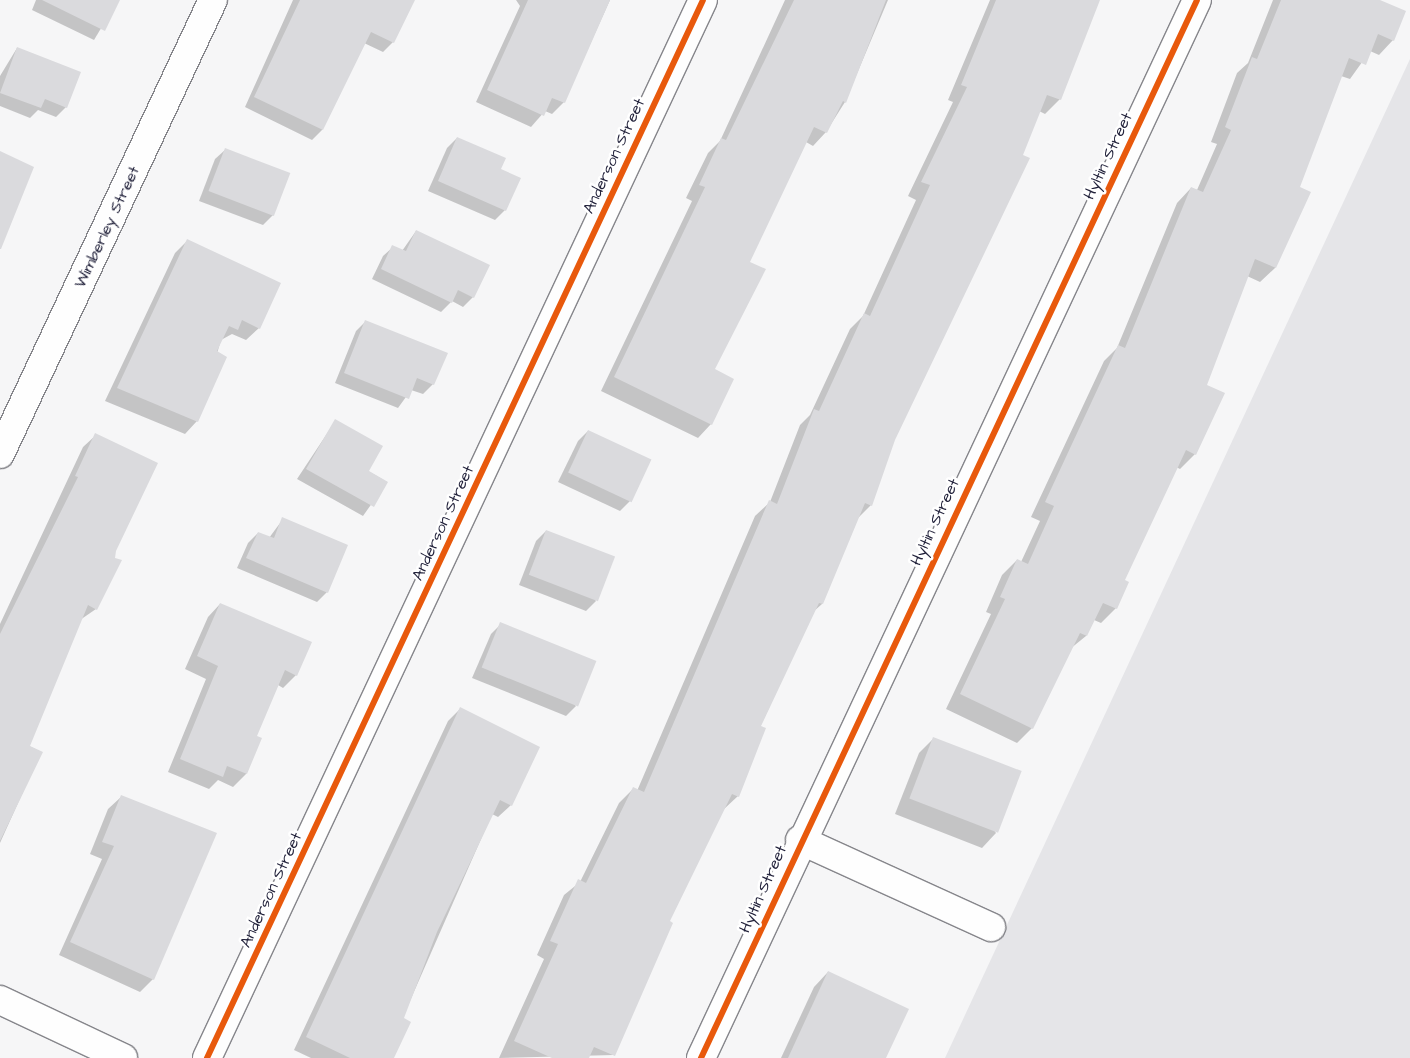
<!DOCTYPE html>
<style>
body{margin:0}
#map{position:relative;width:1410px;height:1058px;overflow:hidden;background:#f6f6f7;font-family:"Architects Daughter",sans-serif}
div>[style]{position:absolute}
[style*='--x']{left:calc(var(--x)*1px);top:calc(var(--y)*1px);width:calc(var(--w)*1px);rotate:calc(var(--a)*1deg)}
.green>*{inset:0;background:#e5e5e8}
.shadow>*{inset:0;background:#0003}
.building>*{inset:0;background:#dadadd;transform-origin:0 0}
.roads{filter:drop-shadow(1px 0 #86868b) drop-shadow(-1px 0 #86868b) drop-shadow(0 1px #86868b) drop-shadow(0 -1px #86868b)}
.minor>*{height:28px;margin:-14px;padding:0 14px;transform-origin:14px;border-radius:14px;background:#fefefe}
.cycleway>*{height:6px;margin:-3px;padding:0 3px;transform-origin:3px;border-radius:3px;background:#e8590c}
span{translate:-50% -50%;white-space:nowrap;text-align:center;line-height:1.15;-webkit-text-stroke:5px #fff;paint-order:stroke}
.street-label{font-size:16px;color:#22223b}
</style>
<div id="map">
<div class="green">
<div style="clip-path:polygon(1410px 59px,1410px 1058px,945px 1058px)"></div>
</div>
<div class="shadow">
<div style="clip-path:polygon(36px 0,118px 0,94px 40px,32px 10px)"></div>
<div style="clip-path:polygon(293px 0,412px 0,393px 42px,383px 52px,364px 43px,322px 130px,312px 140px,245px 107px)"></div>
<div style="clip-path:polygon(516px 0,610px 0,564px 102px,552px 114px,545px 111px,531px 127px,476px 102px,520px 6px)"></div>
<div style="clip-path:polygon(785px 0,888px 0,845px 102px,826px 132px,813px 146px,806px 142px,749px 262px,713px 370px,711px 424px,698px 438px,601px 391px,692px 201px,686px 198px,708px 153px,720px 141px)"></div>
<div style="clip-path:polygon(990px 0,1099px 0,1060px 99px,1045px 114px,1039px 111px,894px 440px,871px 505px,858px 518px,822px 604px,813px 612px,760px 727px,738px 796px,723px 810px,668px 922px,614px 1055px,499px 1058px,544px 959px,537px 955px,564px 895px,580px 882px,619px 803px,633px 789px,637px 791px,755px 516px,770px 502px,800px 425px,810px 415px,850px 329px,863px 316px,916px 200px,908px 196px,953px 102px,948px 100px)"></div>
<div style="clip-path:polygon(1273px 0,1376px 0,1393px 40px,1379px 55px,1370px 51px,1350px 79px,1341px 76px,1298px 188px,1309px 193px,1275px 268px,1260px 282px,1247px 276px,1205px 386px,1195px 454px,1180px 469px,1176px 467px,1123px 580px,1116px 608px,1101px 623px,1094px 620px,1086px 636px,1070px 649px,1032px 728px,1017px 743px,946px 709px,991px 614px,986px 612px,1002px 575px,1017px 560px,1021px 562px,1040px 521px,1031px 517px,1104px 361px,1117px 348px,1177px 203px,1191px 188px,1197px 190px,1217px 144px,1211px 142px,1237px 73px,1248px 63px)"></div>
<div style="clip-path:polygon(17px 48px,66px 107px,56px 117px,38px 110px,30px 118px,0 106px,0 76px)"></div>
<div style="clip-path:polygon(457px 138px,500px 170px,505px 210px,495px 220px,428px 191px,447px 148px)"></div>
<div style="clip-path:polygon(225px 150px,273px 215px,263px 225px,199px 201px,215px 159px)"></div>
<div style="clip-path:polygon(416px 231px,473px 297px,463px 307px,452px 301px,441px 312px,372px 279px,383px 256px,393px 247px,402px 251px)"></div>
<div style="clip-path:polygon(187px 241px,259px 328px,246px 340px,232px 334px,221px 340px,197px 421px,185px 434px,105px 401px,175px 253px)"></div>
<div style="clip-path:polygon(366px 321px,433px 384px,423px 394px,411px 390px,398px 408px,335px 383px,356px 331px)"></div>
<div style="clip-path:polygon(336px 420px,368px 471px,387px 482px,363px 516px,297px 479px)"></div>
<div style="clip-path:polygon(588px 431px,630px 501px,620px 511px,558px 482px,578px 441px)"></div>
<div style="clip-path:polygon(96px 435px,96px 609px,80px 620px,29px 746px,41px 752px,0 843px,0 624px,83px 447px)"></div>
<div style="clip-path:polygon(283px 519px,327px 592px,317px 602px,237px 568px,248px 543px,258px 533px,269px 538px)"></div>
<div style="clip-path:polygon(546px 531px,596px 601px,586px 611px,519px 585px,536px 541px)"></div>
<div style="clip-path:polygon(220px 604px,296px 675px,283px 688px,278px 685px,255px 737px,260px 739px,246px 774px,233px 787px,218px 780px,209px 789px,168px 772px,206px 679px,185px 669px,208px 617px)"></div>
<div style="clip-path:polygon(501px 624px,576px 706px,566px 716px,472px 678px,491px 634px)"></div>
<div style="clip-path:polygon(460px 709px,511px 805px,498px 817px,492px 814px,402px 1019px,393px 1058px,311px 1058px,294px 1050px,448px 721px)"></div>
<div style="clip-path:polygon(934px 738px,996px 833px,982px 848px,895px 814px,919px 753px)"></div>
<div style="clip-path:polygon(121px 797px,153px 979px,140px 992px,59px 955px,102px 859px,90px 854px,108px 809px)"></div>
<div style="clip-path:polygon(828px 972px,885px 1058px,781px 1058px,814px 987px)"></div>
</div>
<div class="building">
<div style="clip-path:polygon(42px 0,120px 0,105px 31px)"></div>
<div style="clip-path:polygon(300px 0,415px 0,394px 43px,371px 32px,323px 130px,254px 97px)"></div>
<div style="clip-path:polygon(528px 0,610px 0,565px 103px,552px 98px,544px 116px,487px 90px)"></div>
<div style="clip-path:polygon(794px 0,886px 0,846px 103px,843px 101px,827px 133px,814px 127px,750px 262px,766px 269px,715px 369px,734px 379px,712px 425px,614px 377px,705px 187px,699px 185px,721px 138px,726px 140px)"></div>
<div style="clip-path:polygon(996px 0,1100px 0,1061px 100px,1047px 95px,1023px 155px,1030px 158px,895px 440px,872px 506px,865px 503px,823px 604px,819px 603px,761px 726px,766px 728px,739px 797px,732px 794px,670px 921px,673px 923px,615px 1056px,594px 1047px,589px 1058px,552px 1058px,514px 1041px,558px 944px,550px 941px,578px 879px,586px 883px,633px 787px,644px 792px,769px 500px,777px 504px,814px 409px,819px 411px,864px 313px,870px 316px,930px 185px,921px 182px,967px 87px,961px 85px)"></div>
<div style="clip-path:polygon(1281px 0,1380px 0,1406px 11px,1394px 41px,1378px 34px,1366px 65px,1349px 58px,1300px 187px,1311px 192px,1276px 268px,1255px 259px,1207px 385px,1225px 393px,1196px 455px,1186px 450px,1125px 580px,1129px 582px,1117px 609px,1103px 603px,1087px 636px,1080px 633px,1033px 729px,960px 694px,1005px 599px,1000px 597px,1017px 559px,1028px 564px,1054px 506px,1045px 502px,1118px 345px,1125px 348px,1191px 187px,1203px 192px,1231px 130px,1225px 127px,1252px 57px,1257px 59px)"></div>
<div style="clip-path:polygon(17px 47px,81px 72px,67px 108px,45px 99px,41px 108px,0 93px)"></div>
<div style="clip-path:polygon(457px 137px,506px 158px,501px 169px,521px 178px,506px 211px,438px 181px)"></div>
<div style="left:225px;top:148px;width:70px;height:46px;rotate:21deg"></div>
<div style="clip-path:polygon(0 151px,34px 167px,1px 249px,0 249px)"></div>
<div style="clip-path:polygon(416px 230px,490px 265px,474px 298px,458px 290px,452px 303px,381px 269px,392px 245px,406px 251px)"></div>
<div style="clip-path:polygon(187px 239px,281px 283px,260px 329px,242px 320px,238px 330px,229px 326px,217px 351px,227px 357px,198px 422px,117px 388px)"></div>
<div style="clip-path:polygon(365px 320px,448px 353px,434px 385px,417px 378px,409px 399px,344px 373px)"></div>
<div style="clip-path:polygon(335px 419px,383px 446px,369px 471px,388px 482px,374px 507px,306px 469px)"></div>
<div style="left:588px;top:430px;width:70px;height:47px;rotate:25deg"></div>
<div style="clip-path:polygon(95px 433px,158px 463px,116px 551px,115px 558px,122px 560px,97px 610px,88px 605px,30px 746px,43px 752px,0 841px,0 634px,78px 477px,75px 476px)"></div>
<div style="clip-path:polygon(282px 517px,348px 545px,328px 593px,246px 558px,258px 532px,274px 538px)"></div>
<div style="left:546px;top:530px;width:74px;height:48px;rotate:21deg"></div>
<div style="clip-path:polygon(220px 603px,312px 642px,297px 676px,285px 670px,257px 736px,262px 738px,247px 774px,227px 766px,223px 777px,180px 759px,218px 666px,197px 656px)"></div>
<div style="left:500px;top:622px;width:104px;height:49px;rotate:22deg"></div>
<div style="clip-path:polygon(460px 707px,540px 747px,512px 806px,500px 800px,437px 932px,404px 1018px,411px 1022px,394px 1058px,350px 1058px,306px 1037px)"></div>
<div style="left:933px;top:737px;width:95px;height:66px;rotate:21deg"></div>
<div style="clip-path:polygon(121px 795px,217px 833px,154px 980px,70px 942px,114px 846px,102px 842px)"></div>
<div style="clip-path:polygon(828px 971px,909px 1009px,886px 1058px,788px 1058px)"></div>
</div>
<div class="roads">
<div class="minor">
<div style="--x:0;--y:454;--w:501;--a:-64.87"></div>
<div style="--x:800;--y:840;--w:210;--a:24.5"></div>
<div style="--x:0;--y:1000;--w:136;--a:25.2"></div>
<div style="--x:207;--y:1058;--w:1168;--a:-64.88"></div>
<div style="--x:701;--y:1058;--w:1168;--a:-64.88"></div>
</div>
</div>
<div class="cycleway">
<div style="--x:207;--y:1058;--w:1168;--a:-64.88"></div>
<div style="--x:701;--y:1058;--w:1168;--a:-64.88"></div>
</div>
<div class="street-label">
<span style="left:614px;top:156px;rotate:-65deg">Anderson Street</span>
<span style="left:1108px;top:156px;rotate:-65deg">Hyltin Street</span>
<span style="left:107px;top:227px;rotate:-65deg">Wimberley Street</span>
<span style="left:935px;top:522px;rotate:-65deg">Hyltin Street</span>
<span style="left:443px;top:523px;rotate:-65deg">Anderson Street</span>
<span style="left:763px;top:889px;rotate:-66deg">Hyltin Street</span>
<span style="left:271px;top:890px;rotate:-65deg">Anderson Street</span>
</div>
</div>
